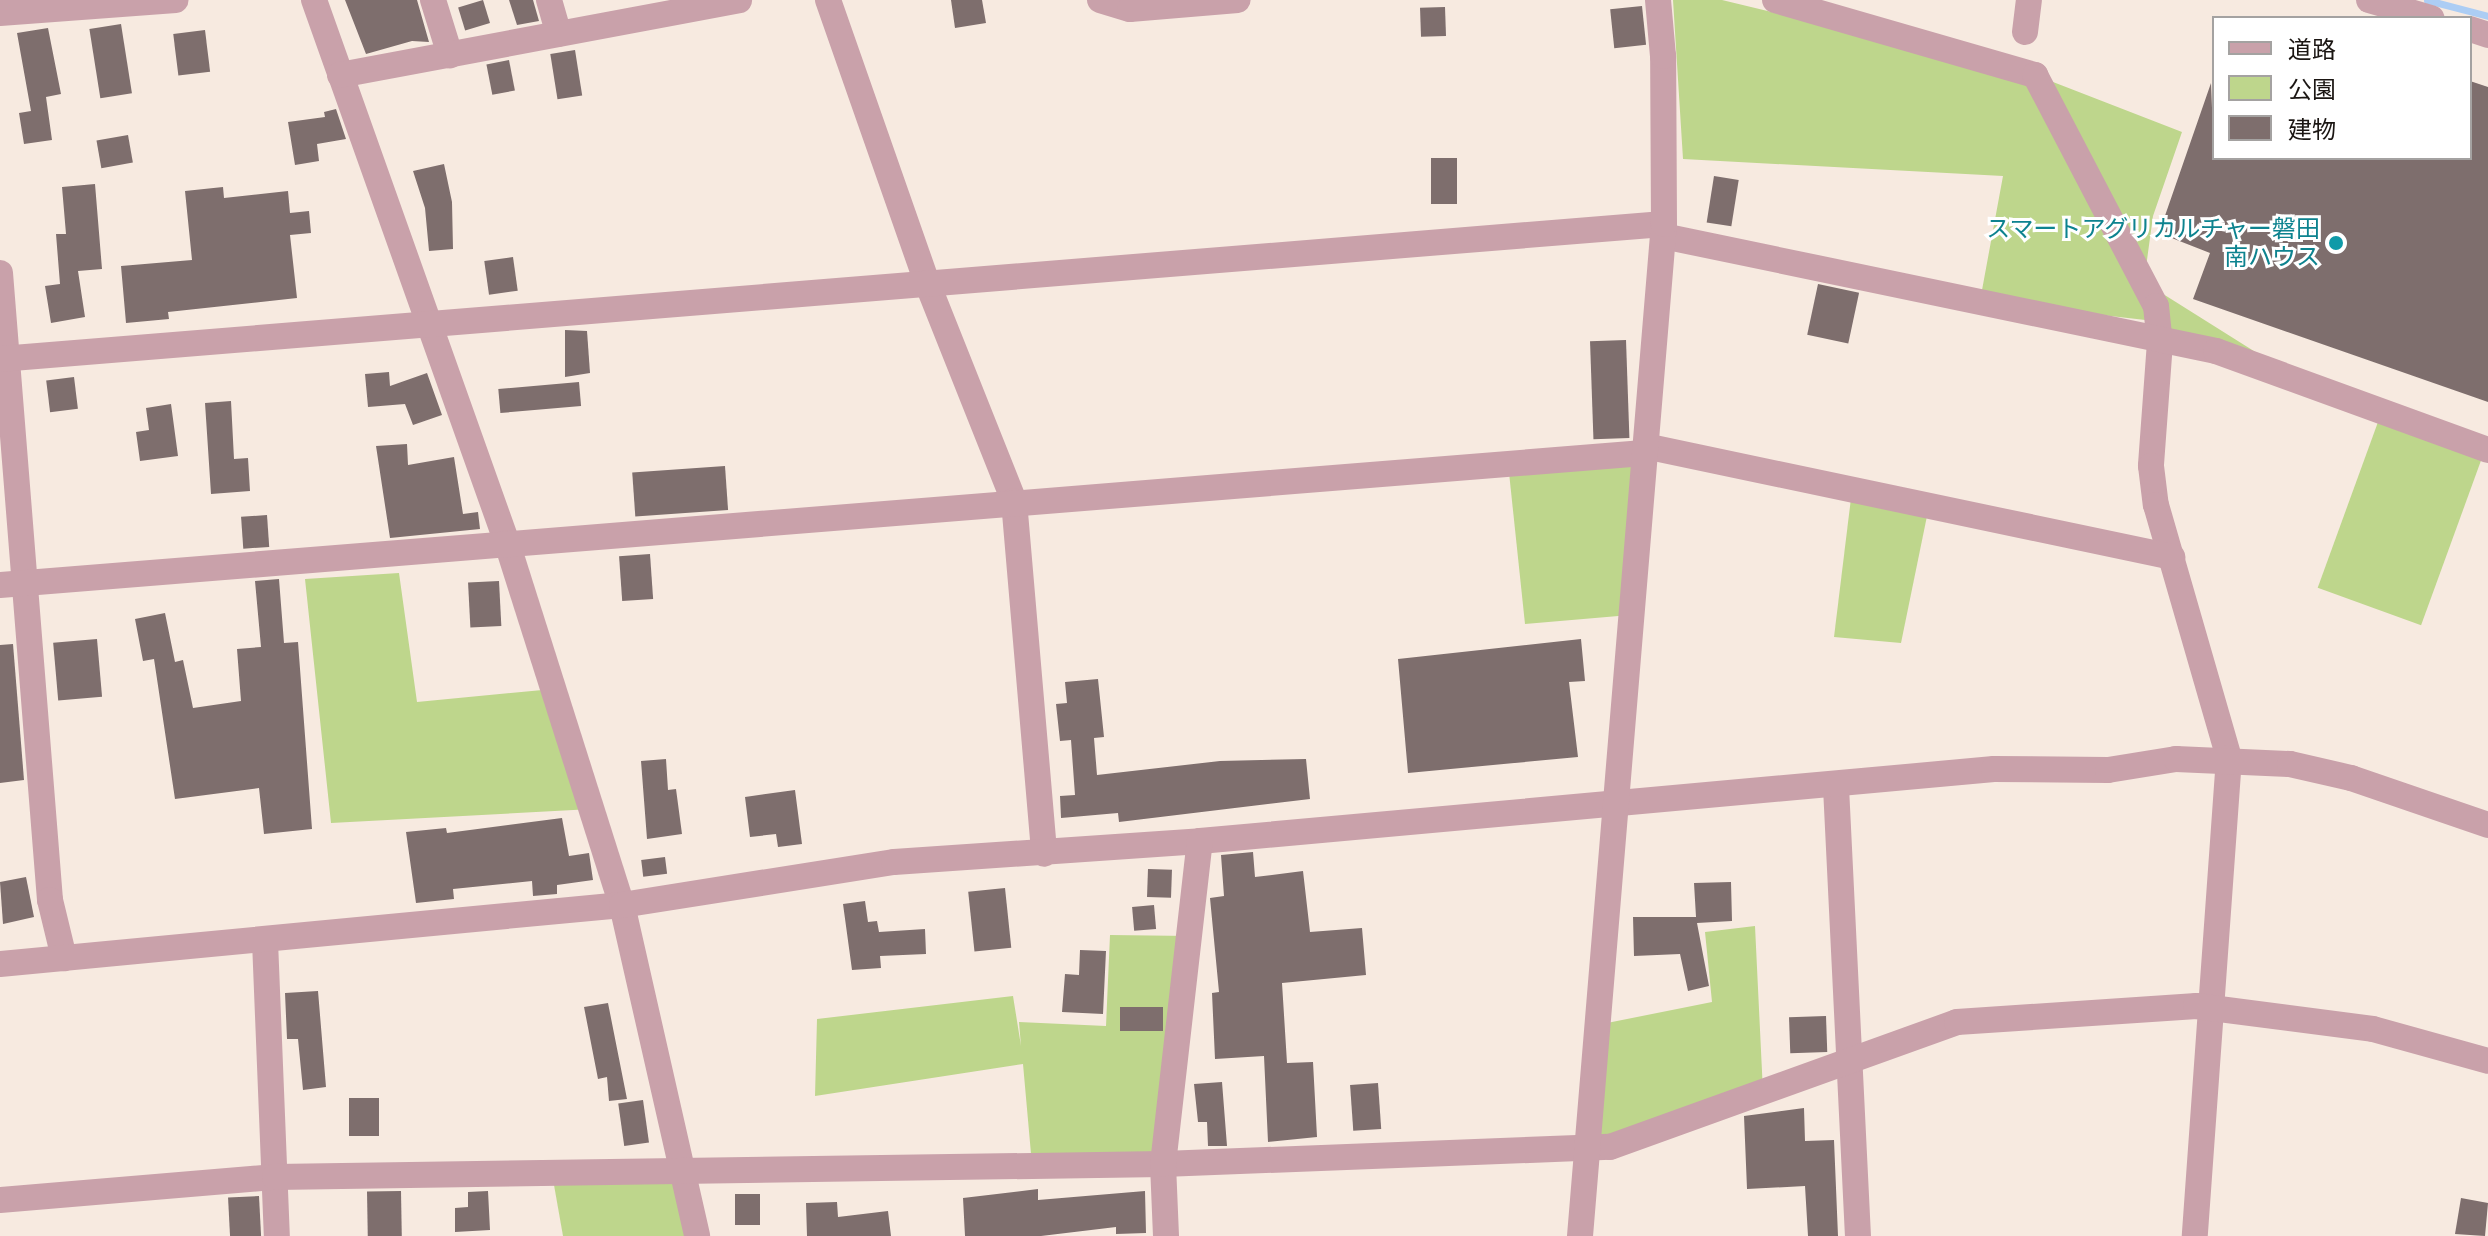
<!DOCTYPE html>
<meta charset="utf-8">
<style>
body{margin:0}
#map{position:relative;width:2488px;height:1236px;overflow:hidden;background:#f7eae0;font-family:"Source Serif 4","Noto Sans JP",serif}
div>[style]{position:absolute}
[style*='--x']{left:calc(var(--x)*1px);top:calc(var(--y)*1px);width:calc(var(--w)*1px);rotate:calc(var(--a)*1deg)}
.green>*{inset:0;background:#bed68c;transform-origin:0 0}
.stream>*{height:7px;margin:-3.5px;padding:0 3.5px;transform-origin:3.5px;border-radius:3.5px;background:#accdf4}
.building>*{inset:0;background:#7e6e6d;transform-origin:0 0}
.minor>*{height:26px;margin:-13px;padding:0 13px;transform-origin:13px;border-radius:13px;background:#c9a1aa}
.dots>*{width:22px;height:22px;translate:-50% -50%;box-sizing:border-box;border:4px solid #fff;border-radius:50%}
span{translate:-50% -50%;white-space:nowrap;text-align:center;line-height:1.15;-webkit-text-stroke:6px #fff;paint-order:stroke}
.culture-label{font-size:24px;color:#0d838f}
.right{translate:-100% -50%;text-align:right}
.legend{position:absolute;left:2212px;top:16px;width:260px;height:144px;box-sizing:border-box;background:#fff;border:2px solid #a4a2a1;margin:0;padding:10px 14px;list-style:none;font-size:24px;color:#1b1613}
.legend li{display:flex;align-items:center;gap:16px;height:40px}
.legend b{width:40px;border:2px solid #a4a2a1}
</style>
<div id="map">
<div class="green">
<div style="clip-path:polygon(1673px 0,1722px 0,2035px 75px,2182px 132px,2153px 216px,2144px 282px,2303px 382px,2205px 349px,2154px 321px,1980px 301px,2003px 176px,1683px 159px)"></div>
<div style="left:2382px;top:411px;width:110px;height:188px;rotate:20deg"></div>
<div style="clip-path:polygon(1644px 453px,1630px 615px,1525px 624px,1508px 463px)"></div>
<div style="clip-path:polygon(1852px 490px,1927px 516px,1901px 643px,1834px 637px)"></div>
<div style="clip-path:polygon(399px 573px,417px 702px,553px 689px,592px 809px,331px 823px,305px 579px)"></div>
<div style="clip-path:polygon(1755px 926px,1763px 1092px,1592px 1145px,1597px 1025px,1712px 1002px,1705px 932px)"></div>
<div style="clip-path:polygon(1110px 935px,1190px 936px,1163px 1164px,1032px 1165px,1023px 1064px,815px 1096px,817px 1019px,1013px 996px,1021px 1046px,1019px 1022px,1106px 1026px)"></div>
<div style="clip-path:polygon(681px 1168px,692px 1236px,563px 1236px,554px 1185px)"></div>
</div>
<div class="stream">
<div style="--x:2427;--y:0;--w:63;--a:14.7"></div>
</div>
<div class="building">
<div style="clip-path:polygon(345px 0,417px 0,429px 42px,412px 41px,366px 54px)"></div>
<div style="left:483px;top:0;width:24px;height:26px;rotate:73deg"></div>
<div style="clip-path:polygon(509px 0,533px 0,539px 21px,517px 25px)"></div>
<div style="clip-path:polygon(951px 0,982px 0,986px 23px,955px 28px)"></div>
<div style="left:1642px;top:6px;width:39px;height:32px;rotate:84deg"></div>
<div style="left:1445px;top:7px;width:29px;height:25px;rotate:88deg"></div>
<div style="left:121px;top:24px;width:70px;height:32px;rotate:81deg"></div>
<div style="clip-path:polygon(48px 28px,61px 94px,46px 97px,52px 140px,24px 144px,19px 113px,31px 111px,17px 33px)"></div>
<div style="left:205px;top:30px;width:42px;height:32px;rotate:83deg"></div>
<div style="left:575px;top:50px;width:46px;height:25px;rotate:81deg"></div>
<div style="left:509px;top:60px;width:31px;height:23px;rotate:79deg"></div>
<div style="clip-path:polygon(2470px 81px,2488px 87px,2488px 402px,2193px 299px,2210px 253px,2159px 233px,2211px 83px,2214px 158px,2470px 158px)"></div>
<div style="clip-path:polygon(336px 109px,346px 139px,317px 144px,319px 161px,295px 165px,288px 122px,325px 117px,324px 112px)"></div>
<div style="left:128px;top:135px;width:28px;height:32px;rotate:80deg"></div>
<div style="left:1431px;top:158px;width:26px;height:46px"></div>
<div style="clip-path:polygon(444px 164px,452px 202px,453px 249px,429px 251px,425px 208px,413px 171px)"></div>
<div style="left:1714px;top:176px;width:25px;height:47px;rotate:9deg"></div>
<div style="clip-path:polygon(95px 184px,102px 269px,78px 271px,85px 317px,51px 323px,45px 286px,60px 284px,56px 234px,66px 234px,62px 187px)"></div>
<div style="clip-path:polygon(223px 187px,224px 198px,288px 191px,290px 213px,309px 211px,311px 233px,290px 235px,297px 298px,168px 312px,169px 319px,126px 323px,121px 266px,192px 260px,185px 191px)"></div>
<div style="left:513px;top:257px;width:34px;height:29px;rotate:82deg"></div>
<div style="left:1818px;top:284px;width:42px;height:52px;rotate:12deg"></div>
<div style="clip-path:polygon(565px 330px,587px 331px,590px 373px,565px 377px)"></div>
<div style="left:1626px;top:340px;width:98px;height:36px;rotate:88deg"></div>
<div style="clip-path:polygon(389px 372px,390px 386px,427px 373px,442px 415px,413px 425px,405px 404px,368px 407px,365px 374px)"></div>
<div style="left:74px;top:377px;width:32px;height:28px;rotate:83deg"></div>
<div style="left:579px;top:382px;width:24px;height:81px;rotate:85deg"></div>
<div style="clip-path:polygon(231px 401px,234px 459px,248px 458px,250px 491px,211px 494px,205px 403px)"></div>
<div style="clip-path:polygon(171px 404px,178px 456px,140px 461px,136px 432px,149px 430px,146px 408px)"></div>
<div style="clip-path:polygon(407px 444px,408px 465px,454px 457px,463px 514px,478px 512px,480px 529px,390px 538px,376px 446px)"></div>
<div style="left:725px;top:466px;width:44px;height:93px;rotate:86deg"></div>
<div style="left:267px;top:515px;width:32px;height:26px;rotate:86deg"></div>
<div style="left:650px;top:554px;width:45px;height:31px;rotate:86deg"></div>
<div style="clip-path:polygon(279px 579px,284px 643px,298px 642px,312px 829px,264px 834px,259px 788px,175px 799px,154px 659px,143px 661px,135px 619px,165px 613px,175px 662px,183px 660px,193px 708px,241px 701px,237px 649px,261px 647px,255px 581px)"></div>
<div style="left:499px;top:581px;width:45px;height:31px;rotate:87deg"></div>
<div style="left:97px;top:639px;width:58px;height:44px;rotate:85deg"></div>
<div style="clip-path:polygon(1581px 639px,1585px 681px,1569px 682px,1578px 757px,1408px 773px,1398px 659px)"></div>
<div style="clip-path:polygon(13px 644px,24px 780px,0 783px,0 645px)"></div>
<div style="clip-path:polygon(1098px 679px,1104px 737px,1094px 738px,1097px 775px,1220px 761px,1306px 759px,1310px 799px,1119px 822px,1118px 813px,1061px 818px,1060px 796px,1075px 795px,1071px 740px,1060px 741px,1056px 704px,1067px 703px,1065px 682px)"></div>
<div style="clip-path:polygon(666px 759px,668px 790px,676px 789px,682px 834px,647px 839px,641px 761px)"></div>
<div style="clip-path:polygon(795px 790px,802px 844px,778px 847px,776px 834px,750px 837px,745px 797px)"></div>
<div style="clip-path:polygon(562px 818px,569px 856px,589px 853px,593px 880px,557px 885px,557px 894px,533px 896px,532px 881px,453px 889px,454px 899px,416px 903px,406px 832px,446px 828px,447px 833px)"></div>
<div style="clip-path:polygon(1253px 852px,1255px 877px,1303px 871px,1310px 932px,1362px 928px,1366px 975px,1282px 983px,1287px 1063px,1313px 1062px,1317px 1137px,1268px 1142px,1264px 1056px,1215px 1059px,1212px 993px,1219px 992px,1210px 898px,1224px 896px,1221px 855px)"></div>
<div style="left:665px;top:857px;width:17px;height:24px;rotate:83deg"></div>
<div style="left:1148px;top:869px;width:24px;height:28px;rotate:2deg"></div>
<div style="clip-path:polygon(26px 877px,34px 917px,3px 924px,0 882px)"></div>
<div style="clip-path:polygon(1731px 882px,1732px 921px,1697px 923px,1709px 986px,1688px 991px,1680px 954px,1634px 956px,1633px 917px,1696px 917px,1694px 883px)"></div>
<div style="left:1005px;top:888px;width:60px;height:37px;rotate:84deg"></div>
<div style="clip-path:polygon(865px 901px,868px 922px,877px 921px,879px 932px,925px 929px,926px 954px,880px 956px,881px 968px,852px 970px,843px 904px)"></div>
<div style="left:1154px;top:905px;width:24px;height:22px;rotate:85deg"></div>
<div style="clip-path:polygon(1080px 950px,1106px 951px,1103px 1014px,1062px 1012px,1065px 974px,1079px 975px)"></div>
<div style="clip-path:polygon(318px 991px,326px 1087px,303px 1090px,298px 1039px,287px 1039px,285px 993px)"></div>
<div style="clip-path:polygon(608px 1003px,627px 1099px,609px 1101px,607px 1077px,598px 1079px,584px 1007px)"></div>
<div style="left:1120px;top:1007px;width:43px;height:24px"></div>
<div style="left:1826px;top:1016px;width:36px;height:37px;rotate:88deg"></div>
<div style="clip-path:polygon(1222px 1082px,1227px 1146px,1208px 1146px,1207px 1122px,1198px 1122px,1194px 1084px)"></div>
<div style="left:1378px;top:1083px;width:46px;height:28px;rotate:86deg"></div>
<div style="left:349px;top:1098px;width:30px;height:38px"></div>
<div style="left:643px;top:1100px;width:43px;height:25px;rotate:82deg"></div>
<div style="clip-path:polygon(1804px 1108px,1805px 1141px,1834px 1140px,1838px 1236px,1808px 1236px,1805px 1186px,1747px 1189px,1744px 1116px)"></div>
<div style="clip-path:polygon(1038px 1189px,1038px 1200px,1145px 1191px,1146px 1233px,1116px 1234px,1116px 1227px,1041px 1236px,965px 1236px,963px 1198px)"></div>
<div style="left:401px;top:1191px;width:45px;height:34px;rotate:89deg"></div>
<div style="clip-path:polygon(488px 1191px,490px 1230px,455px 1232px,455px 1208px,468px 1207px,468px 1192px)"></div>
<div style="left:735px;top:1194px;width:25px;height:31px"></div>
<div style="left:259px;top:1196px;width:40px;height:31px;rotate:87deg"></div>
<div style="clip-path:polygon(2461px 1198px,2488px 1203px,2485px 1236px,2455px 1234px)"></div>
<div style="clip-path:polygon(837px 1202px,838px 1217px,888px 1211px,891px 1236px,807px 1236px,806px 1203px)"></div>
</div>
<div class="minor">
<div style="--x:314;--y:0;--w:576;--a:70.43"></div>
<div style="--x:507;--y:543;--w:380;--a:72.4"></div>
<div style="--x:622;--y:905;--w:339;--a:77.2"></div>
<div style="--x:433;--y:0;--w:58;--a:72.8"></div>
<div style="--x:549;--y:0;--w:35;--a:74"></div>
<div style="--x:828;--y:0;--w:302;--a:70.7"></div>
<div style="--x:928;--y:285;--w:232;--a:68.3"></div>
<div style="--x:1014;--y:501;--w:354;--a:85.1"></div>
<div style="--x:1100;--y:0;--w:31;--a:17"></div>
<div style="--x:1130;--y:9;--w:108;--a:-4.8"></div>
<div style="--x:1775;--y:0;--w:271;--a:16.1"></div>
<div style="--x:2035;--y:75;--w:261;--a:62.4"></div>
<div style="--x:2156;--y:306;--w:36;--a:84"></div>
<div style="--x:2160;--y:342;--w:124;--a:94.2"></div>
<div style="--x:2151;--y:466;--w:39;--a:83"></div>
<div style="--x:2156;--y:505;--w:263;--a:73.9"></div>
<div style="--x:2229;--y:758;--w:479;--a:94.1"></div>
<div style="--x:2369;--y:0;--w:65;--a:16.2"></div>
<div style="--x:0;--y:13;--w:176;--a:-4.2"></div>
<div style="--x:2470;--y:29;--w:19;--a:18"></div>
<div style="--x:2025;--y:32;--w:32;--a:-83"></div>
<div style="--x:340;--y:75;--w:406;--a:-10.6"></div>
<div style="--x:1663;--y:236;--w:565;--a:11.75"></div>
<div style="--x:2216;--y:351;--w:289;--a:20"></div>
<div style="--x:0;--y:273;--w:629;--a:85.44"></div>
<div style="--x:50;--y:900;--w:60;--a:76.4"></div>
<div style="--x:0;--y:359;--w:1669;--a:-4.64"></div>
<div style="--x:1645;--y:446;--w:539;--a:11.89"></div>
<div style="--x:0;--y:585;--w:1649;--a:-4.59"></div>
<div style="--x:1836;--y:787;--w:450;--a:87.2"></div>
<div style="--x:265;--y:941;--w:295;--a:87.7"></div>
<div style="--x:0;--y:964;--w:625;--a:-5.42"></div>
<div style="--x:622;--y:905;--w:275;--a:-9"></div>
<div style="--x:894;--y:862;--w:307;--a:-3.9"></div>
<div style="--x:1200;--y:841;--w:797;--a:-5.18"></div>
<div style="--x:1994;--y:769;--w:114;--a:0.5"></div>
<div style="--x:2108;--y:770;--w:69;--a:-9.2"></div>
<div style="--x:2176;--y:759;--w:114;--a:2.5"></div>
<div style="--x:2290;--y:764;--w:63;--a:12.9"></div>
<div style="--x:2351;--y:778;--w:145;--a:18.9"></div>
<div style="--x:0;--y:1200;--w:276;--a:-4.8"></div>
<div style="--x:275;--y:1177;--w:888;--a:-0.84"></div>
<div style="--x:1163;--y:1164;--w:447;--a:-2.2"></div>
<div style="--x:1610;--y:1147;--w:369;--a:-19.8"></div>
<div style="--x:1957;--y:1022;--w:240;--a:-3.8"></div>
<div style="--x:2196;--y:1006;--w:178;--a:7.4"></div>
<div style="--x:2373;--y:1029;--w:119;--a:15.5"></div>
<div style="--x:1166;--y:1236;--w:72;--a:-92.4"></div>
<div style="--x:1163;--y:1164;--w:325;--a:-83.5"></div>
<div style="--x:1580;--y:1236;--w:1015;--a:-85.26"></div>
<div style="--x:1664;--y:224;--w:168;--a:-90.3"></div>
<div style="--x:1663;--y:56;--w:56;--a:-95.1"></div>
</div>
<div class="dots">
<div style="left:2336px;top:243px;background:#0f9aa8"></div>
</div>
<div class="culture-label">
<span class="right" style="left:2320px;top:243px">スマートアグリカルチャー磐田<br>南ハウス</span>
</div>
<ul class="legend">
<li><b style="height:10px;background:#c9a1aa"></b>道路</li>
<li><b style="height:22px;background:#bed68c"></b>公園</li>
<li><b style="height:22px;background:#7e6e6d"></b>建物</li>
</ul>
</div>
